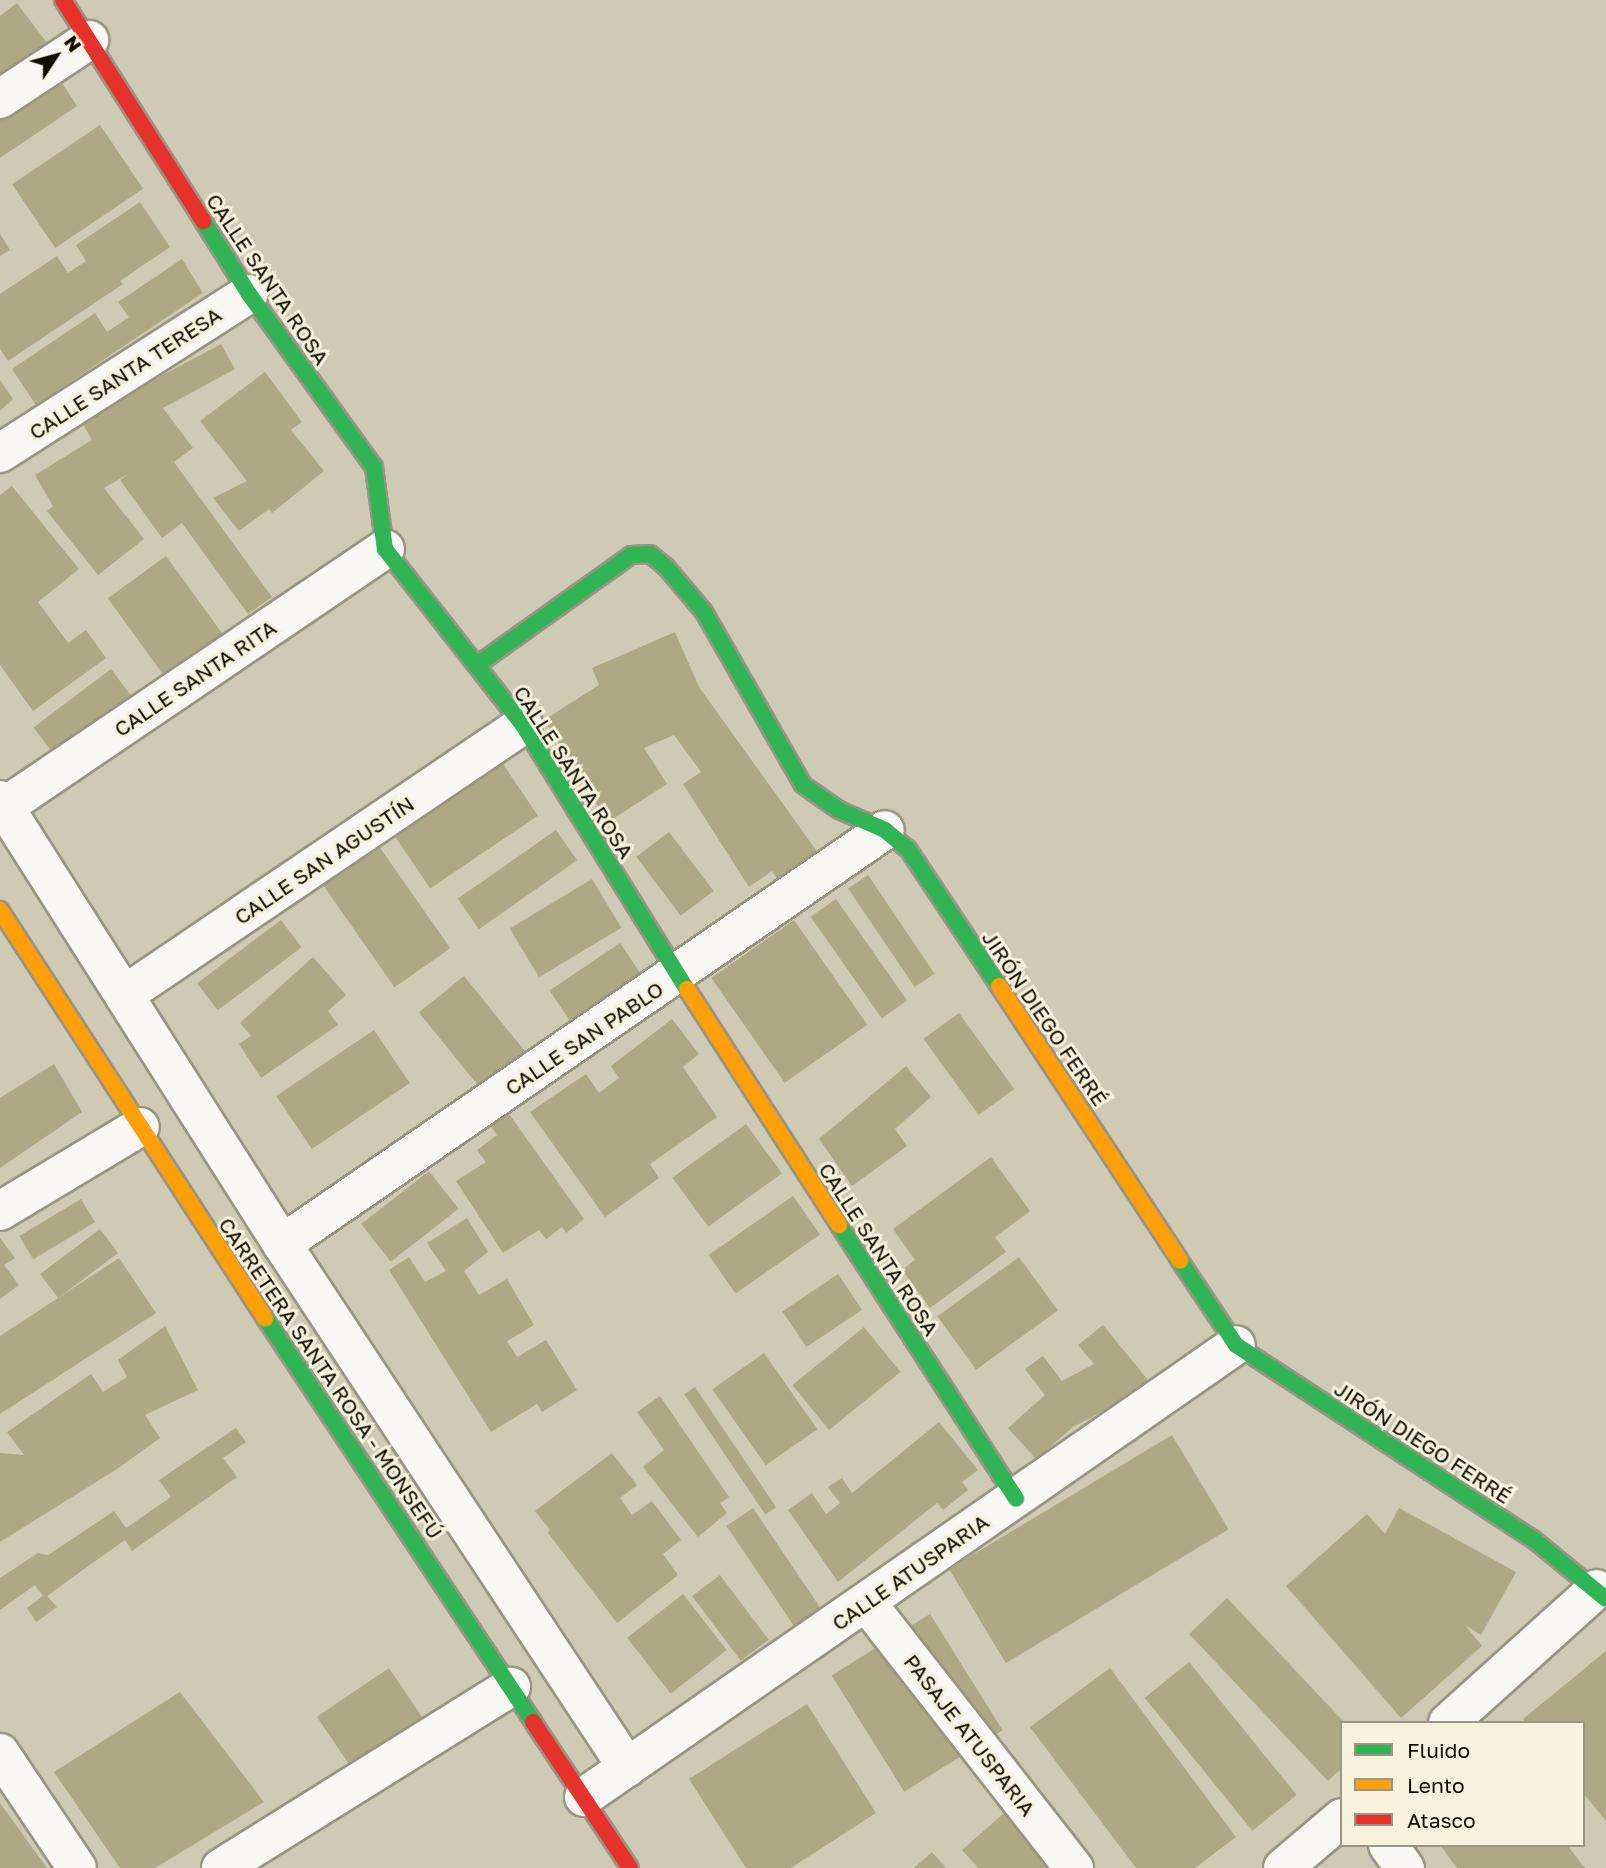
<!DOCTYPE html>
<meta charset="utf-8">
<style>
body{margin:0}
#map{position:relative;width:1606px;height:1868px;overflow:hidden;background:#cfcab3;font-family:"Golos Text",sans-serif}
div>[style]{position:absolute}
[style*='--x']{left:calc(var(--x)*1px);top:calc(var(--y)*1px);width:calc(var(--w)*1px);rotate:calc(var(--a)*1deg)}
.building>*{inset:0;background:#afa885;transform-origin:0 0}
.roads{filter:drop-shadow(2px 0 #999583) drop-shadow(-2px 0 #999583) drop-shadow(0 2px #999583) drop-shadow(0 -2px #999583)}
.street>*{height:38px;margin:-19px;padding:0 19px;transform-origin:19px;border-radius:19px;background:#f8f7f4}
.fast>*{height:16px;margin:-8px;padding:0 8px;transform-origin:8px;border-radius:8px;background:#30b455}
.slow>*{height:16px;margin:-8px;padding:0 8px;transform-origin:8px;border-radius:8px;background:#ff9f0a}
.jam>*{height:16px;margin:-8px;padding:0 8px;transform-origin:8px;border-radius:8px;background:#e5322d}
span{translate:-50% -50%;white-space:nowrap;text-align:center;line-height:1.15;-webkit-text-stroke:6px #f7f2dc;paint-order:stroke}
.street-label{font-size:21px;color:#100d01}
.legend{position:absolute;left:1340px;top:1721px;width:245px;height:126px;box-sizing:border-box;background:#f7f2dc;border:2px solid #9b9684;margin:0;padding:9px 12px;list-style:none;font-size:21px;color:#100d01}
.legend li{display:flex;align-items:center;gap:14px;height:35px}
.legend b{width:35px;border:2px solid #9b9684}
.north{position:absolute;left:21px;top:21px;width:70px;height:70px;-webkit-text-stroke:5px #f7f2dc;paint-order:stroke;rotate:54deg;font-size:19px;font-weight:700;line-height:28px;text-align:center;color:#100d01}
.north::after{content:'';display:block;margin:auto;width:24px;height:32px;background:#100d01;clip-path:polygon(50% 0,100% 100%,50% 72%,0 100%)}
</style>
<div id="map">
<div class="building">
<div style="clip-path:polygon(17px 3px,47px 43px,0 79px,0 16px)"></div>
<div style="clip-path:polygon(59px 78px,77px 106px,0 158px,0 118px)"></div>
<div style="left:100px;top:125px;width:77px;height:106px;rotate:56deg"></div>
<div style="clip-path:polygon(140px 202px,170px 247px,120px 281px,123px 284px,8px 361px,0 349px,0 294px,57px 256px,68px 273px,86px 261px,76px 245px)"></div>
<div style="clip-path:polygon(0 234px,10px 250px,0 256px)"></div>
<div style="clip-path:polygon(182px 259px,203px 293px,36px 405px,12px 369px,95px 313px,107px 332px,129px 317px,118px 302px)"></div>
<div style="clip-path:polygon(221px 344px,235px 369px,163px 408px,193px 448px,174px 462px,272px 597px,248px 614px,182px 523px,162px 538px,120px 480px,130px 473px,104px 488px,144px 539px,98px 575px,47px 511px,53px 506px,35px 475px,92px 440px,80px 419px)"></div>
<div style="clip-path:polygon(265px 372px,302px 422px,291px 430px,324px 471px,272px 513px,269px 509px,239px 531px,213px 498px,247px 481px,200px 421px)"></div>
<div style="clip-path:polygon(0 380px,13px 399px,0 411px)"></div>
<div style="clip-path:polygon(12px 486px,79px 569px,38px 602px,68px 643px,86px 630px,106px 658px,33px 711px,0 665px,0 495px)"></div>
<div style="left:166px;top:556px;width:97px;height:72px;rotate:54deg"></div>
<div style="clip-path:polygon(675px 632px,699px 687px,821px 857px,782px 885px,772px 871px,749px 887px,683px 784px,701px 772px,674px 735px,644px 748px,667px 784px,608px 822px,544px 720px,599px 685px,592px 668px)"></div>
<div style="left:111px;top:669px;width:50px;height:97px;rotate:53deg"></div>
<div style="left:501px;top:761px;width:66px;height:130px;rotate:56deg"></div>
<div style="left:556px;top:830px;width:37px;height:120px;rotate:55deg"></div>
<div style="left:669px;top:832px;width:74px;height:41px;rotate:53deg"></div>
<div style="left:378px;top:845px;width:126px;height:68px;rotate:55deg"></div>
<div style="left:868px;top:875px;width:119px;height:24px;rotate:56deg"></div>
<div style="left:592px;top:879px;width:57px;height:96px;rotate:59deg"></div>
<div style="left:836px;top:899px;width:124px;height:31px;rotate:55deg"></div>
<div style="left:281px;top:920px;width:34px;height:105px;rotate:53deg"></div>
<div style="left:794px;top:920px;width:128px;height:101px;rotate:55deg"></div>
<div style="left:620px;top:943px;width:50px;height:85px;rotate:56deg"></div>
<div style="clip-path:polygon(313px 957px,346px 995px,328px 1011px,338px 1025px,261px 1078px,239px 1044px,251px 1036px,240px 1023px)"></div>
<div style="left:464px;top:976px;width:105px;height:58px;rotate:51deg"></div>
<div style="left:959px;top:1013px;width:94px;height:44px;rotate:54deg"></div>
<div style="clip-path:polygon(672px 1019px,699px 1054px,683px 1067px,717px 1117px,650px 1164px,659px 1178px,605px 1217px,530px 1112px,586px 1074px,599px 1093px,619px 1078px,611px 1066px)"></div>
<div style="left:374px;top:1030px;width:64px;height:118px;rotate:56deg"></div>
<div style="clip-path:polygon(54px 1064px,82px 1112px,0 1168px,0 1098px)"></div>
<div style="clip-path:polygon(906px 1066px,931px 1097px,895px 1129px,907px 1146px,852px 1186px,819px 1139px)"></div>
<div style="clip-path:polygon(507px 1111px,584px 1219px,566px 1233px,562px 1227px,546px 1239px,539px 1230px,503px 1253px,456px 1181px,486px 1162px,477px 1150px,497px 1135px,489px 1124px)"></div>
<div style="left:746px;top:1124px;width:61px;height:91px;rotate:54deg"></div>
<div style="clip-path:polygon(991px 1157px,1030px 1211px,995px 1237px,1006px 1252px,930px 1308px,902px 1270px,915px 1260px,893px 1229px)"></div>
<div style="left:429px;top:1171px;width:48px;height:86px;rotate:52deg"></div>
<div style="left:793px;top:1196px;width:47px;height:103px;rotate:55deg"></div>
<div style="left:81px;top:1199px;width:27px;height:72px;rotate:59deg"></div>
<div style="clip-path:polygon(467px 1218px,488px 1252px,464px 1271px,479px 1295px,507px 1279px,534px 1325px,507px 1341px,517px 1357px,546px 1340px,577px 1390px,542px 1412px,537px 1404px,491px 1432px,389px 1270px,409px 1257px,425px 1282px,446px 1271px,427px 1243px)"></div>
<div style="left:100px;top:1229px;width:30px;height:75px;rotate:53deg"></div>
<div style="clip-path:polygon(0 1238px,15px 1258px,4px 1265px,19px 1285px,0 1299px)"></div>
<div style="left:1019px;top:1257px;width:66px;height:101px;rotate:54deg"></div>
<div style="clip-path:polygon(119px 1258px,156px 1313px,0 1414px,0 1336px)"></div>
<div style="left:838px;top:1274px;width:43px;height:67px;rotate:56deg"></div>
<div style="clip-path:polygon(1103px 1325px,1148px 1380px,1124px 1400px,1073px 1427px,1036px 1459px,1008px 1428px,1045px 1395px,1025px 1369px,1043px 1356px,1062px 1381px,1094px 1364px,1078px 1345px)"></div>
<div style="clip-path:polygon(165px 1326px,198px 1390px,145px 1415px,160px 1438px,117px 1469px,0 1542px,0 1453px,24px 1455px,7px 1432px,91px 1374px,103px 1392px,127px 1377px,118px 1360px)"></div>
<div style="left:864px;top:1327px;width:58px;height:92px;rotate:51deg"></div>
<div style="left:764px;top:1353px;width:93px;height:63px;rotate:55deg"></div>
<div style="left:695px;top:1387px;width:145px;height:13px;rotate:56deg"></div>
<div style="clip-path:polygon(660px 1396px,729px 1497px,720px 1503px,727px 1513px,698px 1537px,643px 1467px,664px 1450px,637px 1412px)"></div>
<div style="clip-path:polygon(939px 1422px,978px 1470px,962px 1482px,968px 1490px,943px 1510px,937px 1503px,838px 1582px,788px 1510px,812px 1493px,826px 1514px,840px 1503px,828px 1487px,842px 1478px,852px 1493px)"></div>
<div style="clip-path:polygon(236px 1428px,246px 1442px,223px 1458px,237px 1477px,132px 1551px,125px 1540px,73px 1577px,47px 1596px,57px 1607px,36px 1622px,27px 1608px,43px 1596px,35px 1585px,0 1610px,0 1578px,38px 1553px,48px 1555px,114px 1511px,126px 1528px,171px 1497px,159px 1480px)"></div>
<div style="left:1172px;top:1435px;width:110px;height:260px;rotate:59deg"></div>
<div style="clip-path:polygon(612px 1453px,637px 1485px,620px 1498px,632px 1515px,652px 1501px,681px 1540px,663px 1554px,678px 1575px,617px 1623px,548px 1533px,550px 1530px,535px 1511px)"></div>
<div style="left:753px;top:1508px;width:130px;height:32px;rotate:56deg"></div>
<div style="clip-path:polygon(1399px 1508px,1516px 1572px,1481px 1635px,1465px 1625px,1482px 1646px,1401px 1718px,1286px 1586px,1367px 1514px,1385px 1534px)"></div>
<div style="left:720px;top:1575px;width:81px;height:35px;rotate:53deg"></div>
<div style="left:683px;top:1594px;width:71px;height:71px;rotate:52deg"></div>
<div style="clip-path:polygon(1227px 1598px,1345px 1723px,1342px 1723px,1342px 1768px,1328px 1781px,1189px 1634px)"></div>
<div style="left:930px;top:1614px;width:137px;height:116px;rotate:58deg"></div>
<div style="clip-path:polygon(1606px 1651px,1606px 1821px,1583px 1793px,1583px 1723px,1526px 1723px,1523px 1719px)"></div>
<div style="left:1189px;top:1662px;width:171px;height:57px;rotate:51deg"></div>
<div style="left:389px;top:1668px;width:75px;height:87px;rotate:56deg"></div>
<div style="clip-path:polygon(1110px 1668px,1236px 1837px,1195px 1868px,1136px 1868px,1030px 1727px)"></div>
<div style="clip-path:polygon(180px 1692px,264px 1802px,155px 1868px,120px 1868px,54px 1772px)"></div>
<div style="clip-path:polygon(807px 1704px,876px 1813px,791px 1868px,746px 1868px,689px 1779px)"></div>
<div style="clip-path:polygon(0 1803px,47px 1868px,0 1868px)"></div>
<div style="clip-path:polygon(1004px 1813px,1054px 1868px,978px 1868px,962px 1850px)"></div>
<div style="clip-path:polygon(1440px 1845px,1567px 1845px,1585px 1868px,1457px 1868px)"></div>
<div style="clip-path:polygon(932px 1852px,946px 1868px,914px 1868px)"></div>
</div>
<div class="roads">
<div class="street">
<div style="--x:0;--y:99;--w:107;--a:-33.5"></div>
<div style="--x:0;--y:453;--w:295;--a:-32.6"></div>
<div style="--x:0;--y:800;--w:526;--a:57.58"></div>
<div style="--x:282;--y:1244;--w:627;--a:56.59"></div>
<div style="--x:4;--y:807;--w:460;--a:-34.1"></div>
<div style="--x:124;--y:995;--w:482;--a:-34.1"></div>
<div style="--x:0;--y:1211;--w:163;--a:-31"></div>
<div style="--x:282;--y:1244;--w:731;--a:-34.47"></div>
<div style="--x:866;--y:1602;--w:338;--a:52"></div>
<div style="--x:1448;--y:1723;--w:200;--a:-42"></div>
<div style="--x:0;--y:1753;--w:138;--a:56.2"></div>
<div style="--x:584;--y:1797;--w:793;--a:-34.73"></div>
<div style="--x:1388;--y:1845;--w:29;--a:54"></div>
<div style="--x:221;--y:1868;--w:342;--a:-32"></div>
<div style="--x:1283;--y:1868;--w:77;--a:-40.3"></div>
</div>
<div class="fast">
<div style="--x:203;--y:221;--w:86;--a:57.8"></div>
<div style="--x:249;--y:294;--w:213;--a:54.2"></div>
<div style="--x:374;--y:467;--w:83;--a:82.4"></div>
<div style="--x:385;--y:549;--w:224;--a:51.9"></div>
<div style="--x:523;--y:725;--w:311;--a:58.2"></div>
<div style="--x:477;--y:665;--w:189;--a:-35.5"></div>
<div style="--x:631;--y:555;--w:19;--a:-3"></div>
<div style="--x:650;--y:554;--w:21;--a:39"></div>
<div style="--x:666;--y:567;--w:59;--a:49.8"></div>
<div style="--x:704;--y:612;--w:199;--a:60.2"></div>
<div style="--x:803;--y:785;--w:44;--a:34.8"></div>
<div style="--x:839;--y:810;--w:50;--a:23.5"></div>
<div style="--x:885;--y:830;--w:30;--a:40"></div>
<div style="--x:908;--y:849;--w:164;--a:56.4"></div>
<div style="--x:839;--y:1225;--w:326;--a:57.1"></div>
<div style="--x:1180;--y:1261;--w:101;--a:56.3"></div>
<div style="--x:1236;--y:1345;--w:355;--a:33.2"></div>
<div style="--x:1533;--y:1539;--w:94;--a:39.4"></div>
<div style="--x:265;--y:1318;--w:485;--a:56.4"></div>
</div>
<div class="slow">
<div style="--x:0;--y:910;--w:487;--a:57"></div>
<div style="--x:999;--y:986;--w:329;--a:56.6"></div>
<div style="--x:687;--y:989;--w:281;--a:57.2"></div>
</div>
<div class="jam">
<div style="--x:63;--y:0;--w:262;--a:57.6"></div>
<div style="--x:533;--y:1722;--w:175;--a:56.4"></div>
</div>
</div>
<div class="street-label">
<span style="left:268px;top:279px;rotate:56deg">CALLE SANTA ROSA</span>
<span style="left:125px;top:373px;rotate:-33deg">CALLE SANTA TERESA</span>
<span style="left:195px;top:678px;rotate:-34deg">CALLE SANTA RITA</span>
<span style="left:574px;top:772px;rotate:57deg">CALLE SANTA ROSA</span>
<span style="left:324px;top:860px;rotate:-34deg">CALLE SAN AGUSTÍN</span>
<span style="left:1045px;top:1018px;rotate:56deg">JIRÓN DIEGO FERRÉ</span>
<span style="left:584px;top:1038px;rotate:-34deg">CALLE SAN PABLO</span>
<span style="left:879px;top:1249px;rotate:57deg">CALLE SANTA ROSA</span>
<span style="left:331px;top:1378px;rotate:56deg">CARRETERA SANTA ROSA - MONSEFÚ</span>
<span style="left:1423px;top:1442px;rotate:33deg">JIRÓN DIEGO FERRÉ</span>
<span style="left:910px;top:1572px;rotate:-35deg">CALLE ATUSPARIA</span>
<span style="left:970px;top:1735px;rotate:52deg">PASAJE ATUSPARIA</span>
</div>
<ul class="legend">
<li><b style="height:9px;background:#30b455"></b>Fluido</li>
<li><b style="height:9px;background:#ff9f0a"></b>Lento</li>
<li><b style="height:9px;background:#e5322d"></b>Atasco</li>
</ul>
<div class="north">N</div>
</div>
